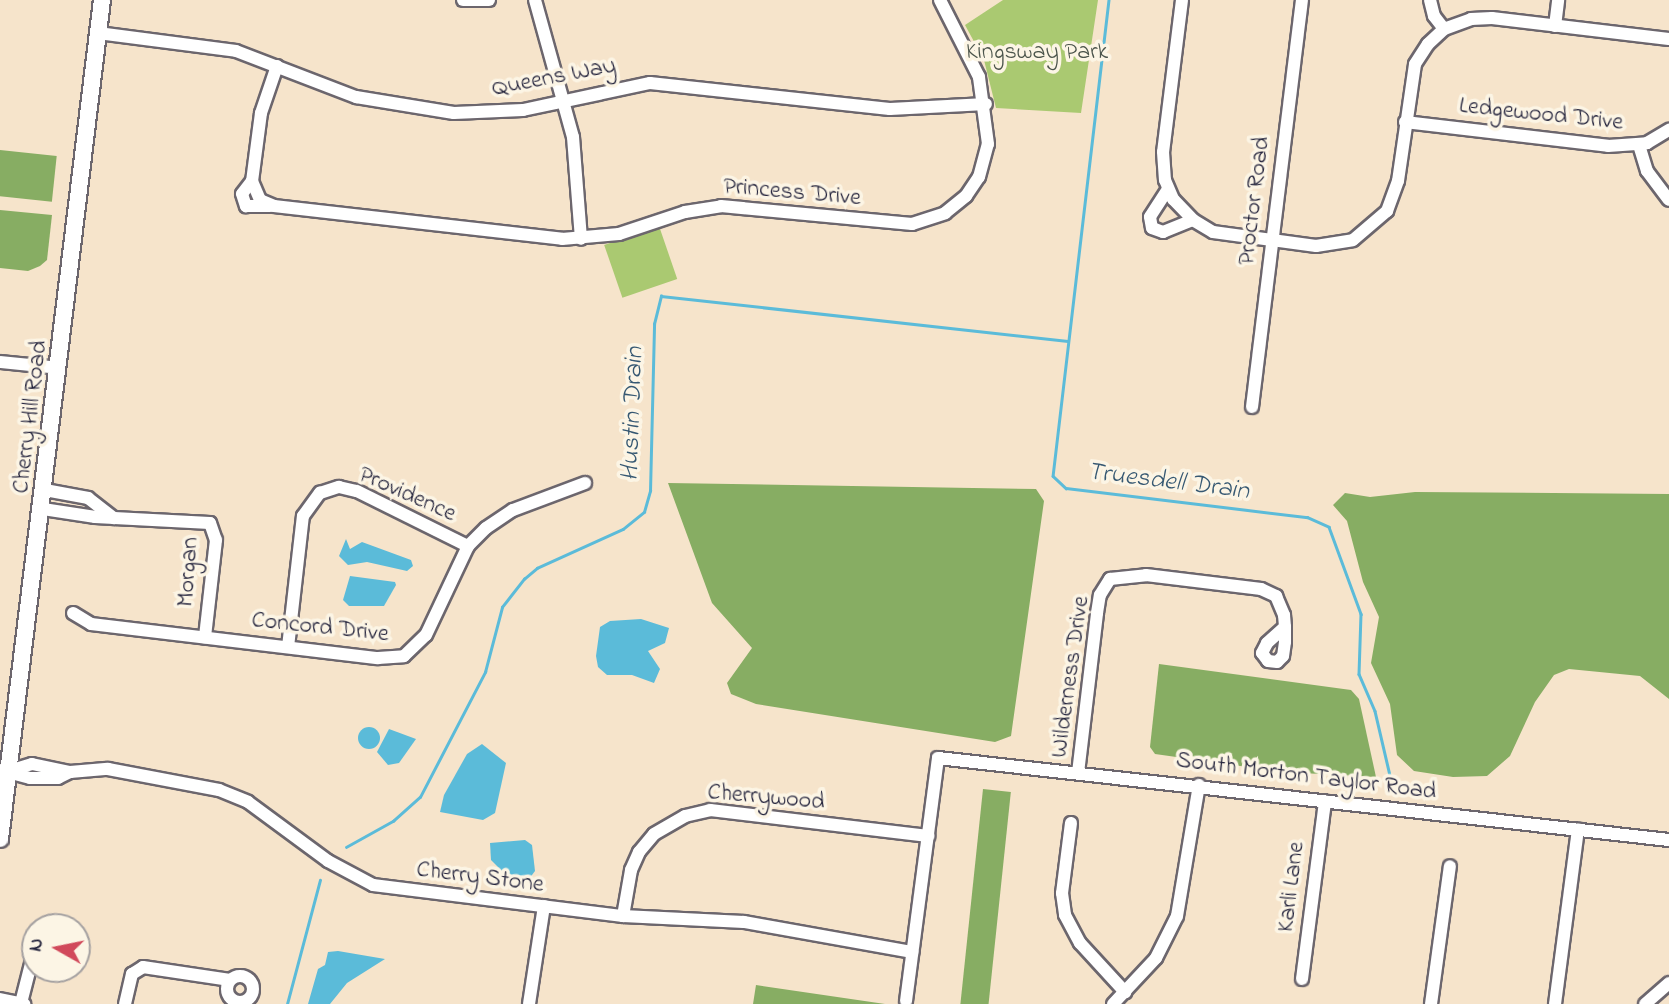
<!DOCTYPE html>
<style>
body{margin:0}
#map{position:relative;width:1669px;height:1004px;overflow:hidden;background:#f6e4cb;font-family:"Indie Flower",sans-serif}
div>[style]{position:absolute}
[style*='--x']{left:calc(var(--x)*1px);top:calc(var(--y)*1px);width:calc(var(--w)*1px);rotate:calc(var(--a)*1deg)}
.green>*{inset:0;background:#aac971;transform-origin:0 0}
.forest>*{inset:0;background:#87ad63;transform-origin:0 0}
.water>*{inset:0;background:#5bbbd9}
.round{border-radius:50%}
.stream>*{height:2.5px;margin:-1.25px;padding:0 1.25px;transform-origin:1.25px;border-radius:1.25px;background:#5bbbd9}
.roads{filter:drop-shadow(2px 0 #6c666d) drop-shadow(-2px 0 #6c666d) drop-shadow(0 2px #6c666d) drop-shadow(0 -2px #6c666d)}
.minor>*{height:12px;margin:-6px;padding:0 6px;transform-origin:6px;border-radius:6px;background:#fff}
.minor>.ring{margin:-6px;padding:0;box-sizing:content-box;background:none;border:12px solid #fff;border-radius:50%}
.major>*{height:16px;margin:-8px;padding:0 8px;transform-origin:8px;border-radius:8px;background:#fff}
span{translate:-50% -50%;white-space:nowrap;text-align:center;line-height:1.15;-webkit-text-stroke:7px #fcf5e5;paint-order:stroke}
.park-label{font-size:24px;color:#4b544b}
.street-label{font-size:24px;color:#22223b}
.water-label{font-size:26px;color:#365872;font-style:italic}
.north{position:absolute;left:21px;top:913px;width:70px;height:70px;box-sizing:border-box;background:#fcf5e5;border:2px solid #a5a1a1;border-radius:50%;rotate:279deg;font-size:19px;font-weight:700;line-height:28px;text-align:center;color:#22223b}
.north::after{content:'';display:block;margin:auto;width:24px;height:32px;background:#d1495b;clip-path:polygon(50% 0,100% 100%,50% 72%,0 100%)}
</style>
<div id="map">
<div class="green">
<div style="clip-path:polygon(1003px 0,1098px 0,1081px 113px,996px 108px,984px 60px,965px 25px)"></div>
<div style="left:659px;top:226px;width:56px;height:58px;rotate:71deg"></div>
</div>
<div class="forest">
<div style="left:0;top:150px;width:57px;height:46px;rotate:6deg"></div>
<div style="clip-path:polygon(0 210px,52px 215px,47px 260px,40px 266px,28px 271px,0 268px)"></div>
<div style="clip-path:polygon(668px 483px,1036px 489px,1044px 501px,1011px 736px,995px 742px,756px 704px,731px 694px,727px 683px,752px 648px,712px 603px)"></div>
<div style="clip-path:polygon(1415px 492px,1669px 494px,1669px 699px,1640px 676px,1569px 669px,1554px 675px,1535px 702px,1510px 756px,1487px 776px,1453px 777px,1414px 771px,1397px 755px,1390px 704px,1371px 663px,1379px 617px,1363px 582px,1347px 521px,1333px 505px,1345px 493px,1370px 497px)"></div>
<div style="clip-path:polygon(1159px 664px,1351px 690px,1359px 699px,1376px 777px,1283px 772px,1155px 754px,1150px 747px)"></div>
<div style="left:983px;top:789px;width:28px;height:217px;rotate:6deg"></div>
<div style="clip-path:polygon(756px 985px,885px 1004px,753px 1004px)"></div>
</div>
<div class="water">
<div style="clip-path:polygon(346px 539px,350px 549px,362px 542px,411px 560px,413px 566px,407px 571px,367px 562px,348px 565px,339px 556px)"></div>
<div style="clip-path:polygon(350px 576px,395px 582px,396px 585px,384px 606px,349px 606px,343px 600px)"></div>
<div style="clip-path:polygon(641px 619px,669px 628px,665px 643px,648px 651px,660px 669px,654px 683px,632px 675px,607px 675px,598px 667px,596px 656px,600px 627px,610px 621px)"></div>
<div class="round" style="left:358px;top:727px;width:22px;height:22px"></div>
<div style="clip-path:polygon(389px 729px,416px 739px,399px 763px,388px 765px,377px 752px)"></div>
<div style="clip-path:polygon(482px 744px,506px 763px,495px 813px,483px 820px,440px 812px,444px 795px,467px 754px)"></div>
<div style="clip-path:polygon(525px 840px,532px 845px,535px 871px,526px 883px,514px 883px,491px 860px,490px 843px)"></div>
<div style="clip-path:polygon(338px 951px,385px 959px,347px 983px,330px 1004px,308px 1004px,318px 969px,325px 965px,328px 952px)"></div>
</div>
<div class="stream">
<div style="--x:1109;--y:0;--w:479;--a:96.7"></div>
<div style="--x:1053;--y:476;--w:18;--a:43"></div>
<div style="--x:1066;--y:488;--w:243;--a:6.9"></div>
<div style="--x:1307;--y:517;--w:24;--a:24"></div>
<div style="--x:1329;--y:527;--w:93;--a:69.8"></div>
<div style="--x:1361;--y:614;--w:60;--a:91.9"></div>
<div style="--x:1359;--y:674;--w:40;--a:66.6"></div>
<div style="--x:1375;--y:711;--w:71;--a:76.9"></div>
<div style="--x:346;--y:847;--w:54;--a:-29"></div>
<div style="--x:393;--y:821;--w:36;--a:-42"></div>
<div style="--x:420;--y:797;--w:141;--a:-62.5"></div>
<div style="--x:485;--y:672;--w:67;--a:-75.3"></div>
<div style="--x:502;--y:607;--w:36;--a:-52"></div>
<div style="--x:524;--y:579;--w:17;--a:-40"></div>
<div style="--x:537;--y:568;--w:94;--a:-24.4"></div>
<div style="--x:623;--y:529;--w:27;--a:-39"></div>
<div style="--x:644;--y:512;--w:22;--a:-74"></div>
<div style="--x:650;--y:491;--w:167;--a:-88.6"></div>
<div style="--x:654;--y:324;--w:29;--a:-76"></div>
<div style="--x:661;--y:296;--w:409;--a:6.3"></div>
<div style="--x:287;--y:1004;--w:128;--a:-75.1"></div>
</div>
<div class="roads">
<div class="minor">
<div style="--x:463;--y:0;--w:26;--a:0"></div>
<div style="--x:535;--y:0;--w:142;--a:74.5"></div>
<div style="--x:573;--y:137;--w:102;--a:85.5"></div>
<div style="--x:1182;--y:0;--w:153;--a:97.1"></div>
<div style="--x:1163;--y:152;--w:28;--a:86"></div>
<div style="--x:1165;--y:180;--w:21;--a:67"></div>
<div style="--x:1173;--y:199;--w:29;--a:46"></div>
<div style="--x:1193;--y:220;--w:23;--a:31"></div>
<div style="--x:1213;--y:232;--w:104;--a:7.7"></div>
<div style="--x:1316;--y:246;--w:37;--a:-9"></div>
<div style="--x:1353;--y:240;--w:45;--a:-40.5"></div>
<div style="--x:1387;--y:211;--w:32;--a:-70"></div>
<div style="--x:1398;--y:181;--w:118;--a:-81.7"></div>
<div style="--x:1415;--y:64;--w:24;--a:-57"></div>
<div style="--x:1428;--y:44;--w:22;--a:-43"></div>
<div style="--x:1444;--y:29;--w:29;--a:-20"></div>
<div style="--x:1471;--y:19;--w:21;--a:-3"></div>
<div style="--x:1492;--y:18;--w:178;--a:6.8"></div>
<div style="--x:1430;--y:0;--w:16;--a:76"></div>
<div style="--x:1434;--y:16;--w:16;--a:52"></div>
<div style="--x:1555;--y:26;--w:26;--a:-83"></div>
<div style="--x:98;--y:33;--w:139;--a:7.4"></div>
<div style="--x:236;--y:51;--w:129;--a:21"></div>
<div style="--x:356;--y:97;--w:99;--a:9.3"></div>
<div style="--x:454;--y:113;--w:69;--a:-2.5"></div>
<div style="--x:523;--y:110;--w:130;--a:-12"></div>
<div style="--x:650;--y:83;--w:241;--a:6.2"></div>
<div style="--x:890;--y:109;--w:96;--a:-3"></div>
<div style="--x:277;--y:66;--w:50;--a:108.8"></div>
<div style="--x:261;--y:113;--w:69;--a:97.5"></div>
<div style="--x:252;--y:181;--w:21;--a:67"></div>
<div style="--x:260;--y:200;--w:15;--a:23"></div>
<div style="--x:274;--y:206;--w:290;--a:6.5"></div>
<div style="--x:562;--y:239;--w:57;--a:-5"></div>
<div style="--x:619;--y:234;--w:70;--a:-18.4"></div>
<div style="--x:685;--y:212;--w:36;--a:-9"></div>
<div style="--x:721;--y:206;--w:192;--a:5.4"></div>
<div style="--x:912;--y:224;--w:35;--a:-18"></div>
<div style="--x:945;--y:213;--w:27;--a:-39"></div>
<div style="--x:966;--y:196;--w:23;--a:-56"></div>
<div style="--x:979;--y:177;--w:34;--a:-75"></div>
<div style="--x:988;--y:144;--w:68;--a:-97.7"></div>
<div style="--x:979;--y:77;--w:86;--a:-116.9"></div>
<div style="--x:1405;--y:122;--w:204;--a:6.7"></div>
<div style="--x:1608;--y:146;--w:39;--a:-4"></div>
<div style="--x:1647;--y:143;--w:26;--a:-31"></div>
<div style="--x:1639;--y:145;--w:27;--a:73"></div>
<div style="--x:1647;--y:171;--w:36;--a:53"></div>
<div style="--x:252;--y:181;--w:16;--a:128"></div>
<div style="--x:242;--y:194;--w:13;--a:72"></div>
<div style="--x:246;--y:206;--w:24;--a:0"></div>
<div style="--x:1168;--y:189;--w:33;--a:123"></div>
<div style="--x:1150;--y:217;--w:11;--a:80"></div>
<div style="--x:1152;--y:228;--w:12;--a:20"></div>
<div style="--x:1163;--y:232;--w:32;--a:-22"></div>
<div style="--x:0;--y:362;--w:59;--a:5.8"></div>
<div style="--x:1252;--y:407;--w:410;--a:-83"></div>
<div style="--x:45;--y:490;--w:44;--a:10.5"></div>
<div style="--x:88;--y:498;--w:33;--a:38"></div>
<div style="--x:43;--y:509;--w:53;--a:8.7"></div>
<div style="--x:95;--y:517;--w:115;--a:3"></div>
<div style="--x:210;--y:523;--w:18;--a:71"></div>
<div style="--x:216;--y:540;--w:98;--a:96.5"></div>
<div style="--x:73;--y:613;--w:21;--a:31"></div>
<div style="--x:91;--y:624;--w:289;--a:6.8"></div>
<div style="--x:378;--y:658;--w:26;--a:-4"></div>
<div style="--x:404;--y:656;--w:30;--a:-44"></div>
<div style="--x:426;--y:635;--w:98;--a:-64.7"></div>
<div style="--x:468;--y:546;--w:25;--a:-45"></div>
<div style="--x:486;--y:528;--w:32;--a:-34"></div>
<div style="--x:513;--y:510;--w:77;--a:-20.6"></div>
<div style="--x:288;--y:647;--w:132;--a:-83.5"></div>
<div style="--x:303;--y:516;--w:29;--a:-54"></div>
<div style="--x:320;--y:493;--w:20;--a:-18"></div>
<div style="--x:339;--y:487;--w:18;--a:13"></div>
<div style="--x:357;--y:491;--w:124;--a:26.4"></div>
<div style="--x:0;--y:770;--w:31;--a:15"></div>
<div style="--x:30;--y:778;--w:28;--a:0"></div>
<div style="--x:58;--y:778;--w:13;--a:-27"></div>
<div style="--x:70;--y:772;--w:38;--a:-5"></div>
<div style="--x:108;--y:769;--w:113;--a:10.7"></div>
<div style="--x:219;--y:790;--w:31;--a:22"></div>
<div style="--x:248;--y:802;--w:99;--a:36.4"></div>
<div style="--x:328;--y:861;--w:51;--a:28.1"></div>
<div style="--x:373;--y:885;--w:252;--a:7.1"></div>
<div style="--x:623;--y:916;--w:121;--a:2.8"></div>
<div style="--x:744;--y:922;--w:171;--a:10.1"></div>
<div style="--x:9;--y:771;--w:24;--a:-17"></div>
<div style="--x:32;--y:764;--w:39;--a:12"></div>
<div style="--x:1078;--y:773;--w:161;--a:-83.2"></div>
<div style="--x:1097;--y:613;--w:18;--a:-81"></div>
<div style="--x:1100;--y:595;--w:19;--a:-58"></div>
<div style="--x:1110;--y:579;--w:36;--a:-6"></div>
<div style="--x:1146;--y:575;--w:116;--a:6.9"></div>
<div style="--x:1261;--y:589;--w:17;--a:25"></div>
<div style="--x:1276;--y:596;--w:21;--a:67"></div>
<div style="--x:1284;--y:615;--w:12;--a:85"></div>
<div style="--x:1285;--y:627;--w:15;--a:90"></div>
<div style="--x:1285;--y:642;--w:14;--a:98"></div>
<div style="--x:1283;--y:656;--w:8;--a:135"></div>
<div style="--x:1277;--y:662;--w:9;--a:-174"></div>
<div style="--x:1268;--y:661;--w:10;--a:-127"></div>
<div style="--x:1262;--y:653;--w:11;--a:-63"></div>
<div style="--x:1267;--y:643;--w:24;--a:-42"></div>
<div style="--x:1071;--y:823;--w:71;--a:97.3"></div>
<div style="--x:1062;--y:893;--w:22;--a:82"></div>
<div style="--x:1065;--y:915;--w:32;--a:62"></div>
<div style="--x:1080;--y:943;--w:67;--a:47.4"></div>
<div style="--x:623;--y:916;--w:47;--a:-80.1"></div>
<div style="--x:631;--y:870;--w:20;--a:-66"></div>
<div style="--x:639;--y:852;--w:23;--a:-50"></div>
<div style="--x:654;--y:834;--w:36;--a:-30"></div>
<div style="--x:685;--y:816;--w:26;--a:-13"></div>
<div style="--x:710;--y:810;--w:220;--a:6.8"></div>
<div class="ring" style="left:227px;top:976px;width:14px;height:14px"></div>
<div style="--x:1302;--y:979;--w:179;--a:-82.6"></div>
<div style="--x:0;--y:999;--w:25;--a:12"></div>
<div style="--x:906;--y:1001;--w:245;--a:-82.5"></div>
<div style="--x:938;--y:758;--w:736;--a:6.4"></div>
<div style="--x:21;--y:1003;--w:57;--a:-75.7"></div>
<div style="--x:125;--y:1004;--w:31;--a:-77"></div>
<div style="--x:132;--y:974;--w:13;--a:-32"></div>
<div style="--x:143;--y:967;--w:88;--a:8.5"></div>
<div style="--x:529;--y:1004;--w:99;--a:-81.3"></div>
<div style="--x:1113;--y:1004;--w:63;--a:-46.9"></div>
<div style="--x:1156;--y:958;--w:47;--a:-63.4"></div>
<div style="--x:1177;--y:916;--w:133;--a:-80.5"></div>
<div style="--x:1431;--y:1004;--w:139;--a:-82.2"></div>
<div style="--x:1555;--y:1004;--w:176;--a:-82.5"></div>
<div style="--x:1645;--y:1004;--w:32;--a:-41"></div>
</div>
<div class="major">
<div style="--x:0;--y:839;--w:845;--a:-83.07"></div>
</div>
</div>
<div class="park-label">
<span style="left:1037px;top:53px">Kingsway Park</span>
</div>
<div class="street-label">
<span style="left:554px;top:78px;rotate:-11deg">Queens Way</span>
<span style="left:1541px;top:115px;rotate:6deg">Ledgewood Drive</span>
<span style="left:792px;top:193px;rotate:5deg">Princess Drive</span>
<span style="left:1255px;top:201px;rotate:-83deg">Proctor Road</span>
<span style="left:31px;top:417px;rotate:-83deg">Cherry Hill Road</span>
<span style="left:407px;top:495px;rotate:24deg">Providence</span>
<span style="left:189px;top:572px;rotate:-86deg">Morgan</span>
<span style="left:320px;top:628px;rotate:6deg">Concord Drive</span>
<span style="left:1071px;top:677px;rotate:-82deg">Wilderness Drive</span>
<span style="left:1306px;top:777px;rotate:7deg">South Morton Taylor Road</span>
<span style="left:766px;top:798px;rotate:5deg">Cherrywood</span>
<span style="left:480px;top:878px;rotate:7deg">Cherry Stone</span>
<span style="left:1292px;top:887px;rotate:-83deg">Karli Lane</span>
</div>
<div class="water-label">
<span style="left:634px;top:414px;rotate:-88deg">Hustin Drain</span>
<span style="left:1168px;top:483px;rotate:7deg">Truesdell Drain</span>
</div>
<div class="north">N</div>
</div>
